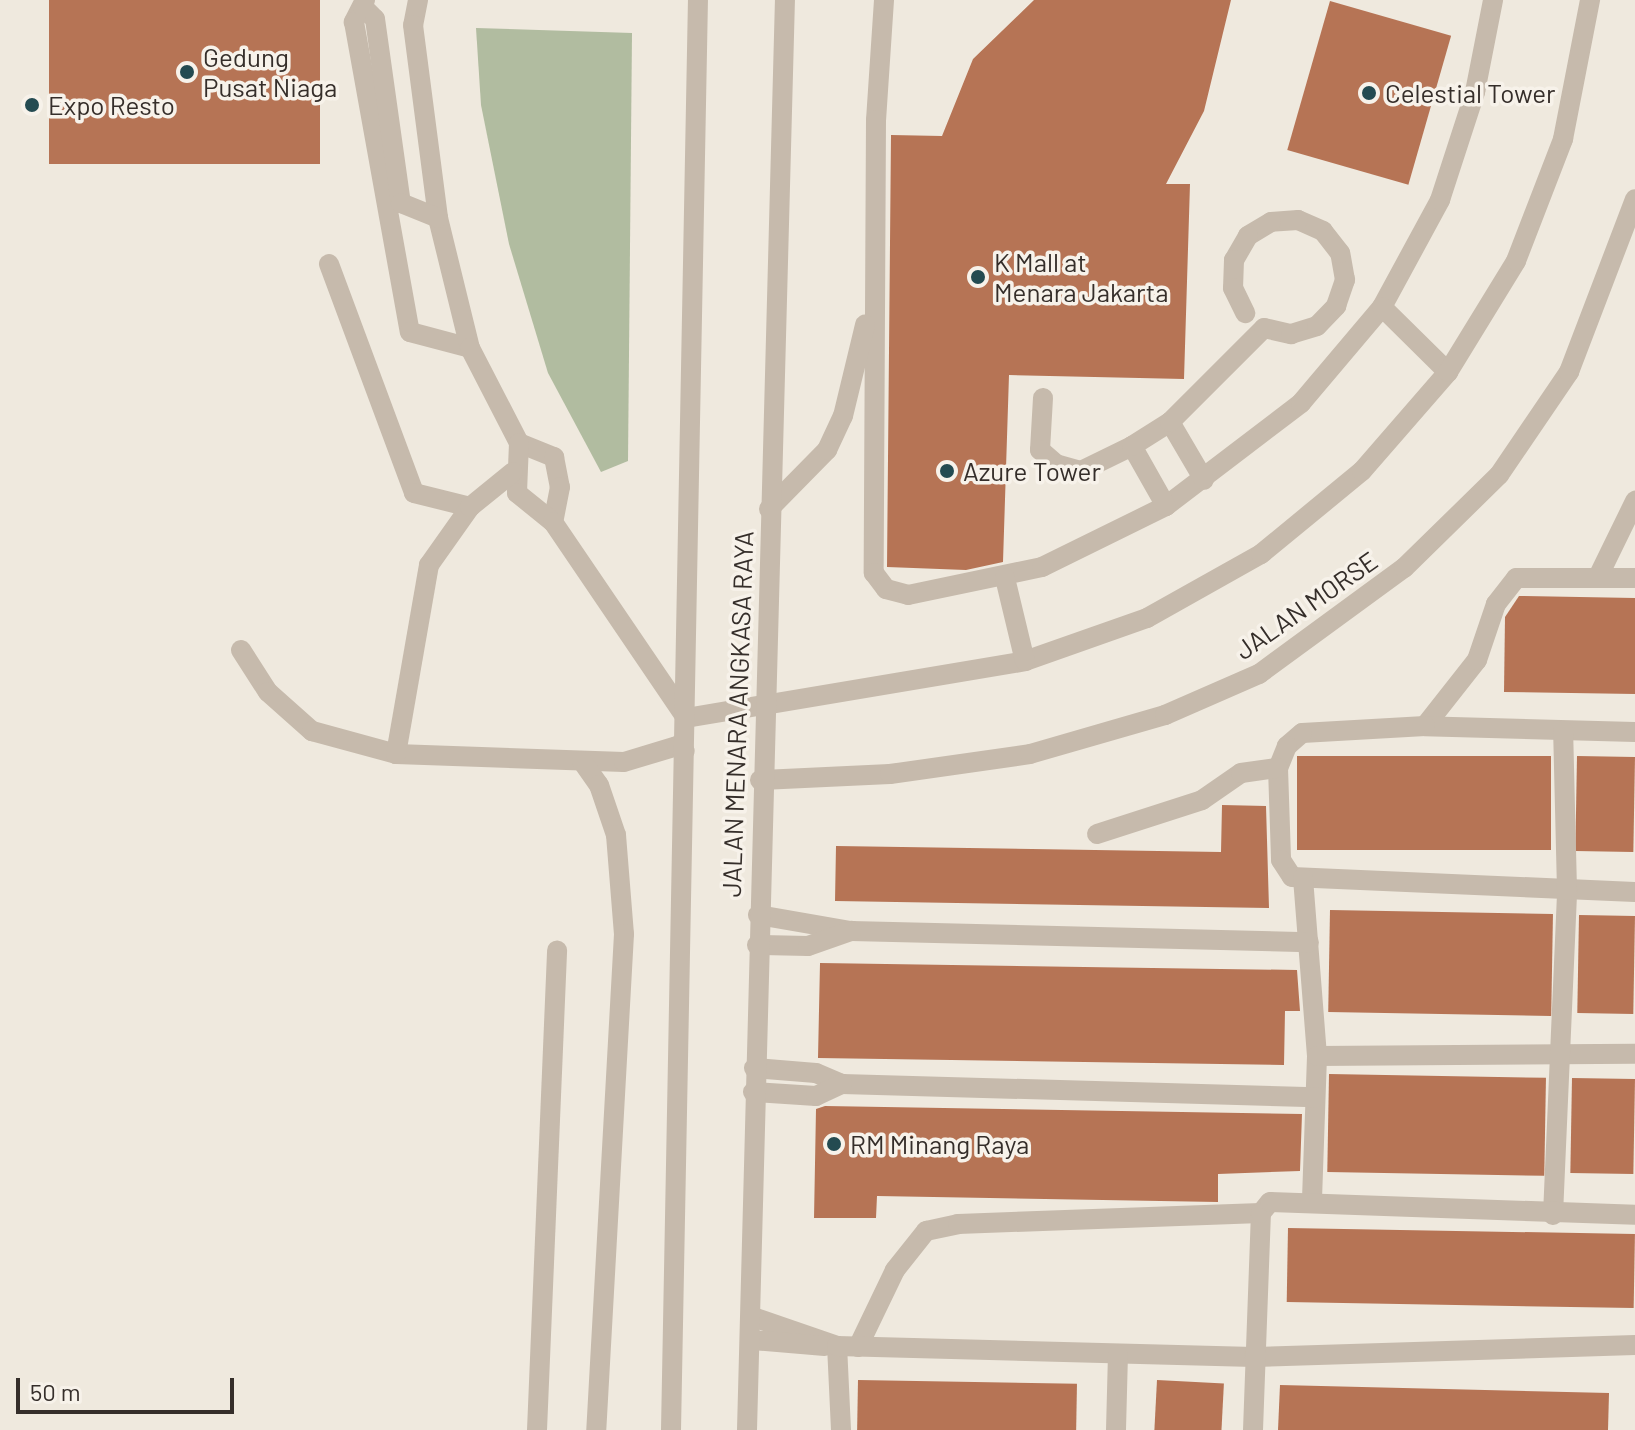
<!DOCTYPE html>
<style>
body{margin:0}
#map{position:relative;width:1635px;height:1430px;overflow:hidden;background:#efe9de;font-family:Barlow,sans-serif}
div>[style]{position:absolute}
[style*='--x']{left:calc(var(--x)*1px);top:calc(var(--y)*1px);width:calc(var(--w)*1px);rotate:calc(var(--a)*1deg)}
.green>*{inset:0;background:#b1bca0}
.building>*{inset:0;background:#b67455;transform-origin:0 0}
.minor>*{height:20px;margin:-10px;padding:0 10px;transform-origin:10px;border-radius:10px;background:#c6baac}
.dots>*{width:22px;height:22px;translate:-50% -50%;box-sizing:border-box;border:4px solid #f7f2ea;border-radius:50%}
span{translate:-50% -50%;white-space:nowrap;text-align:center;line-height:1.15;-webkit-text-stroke:7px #f7f2ea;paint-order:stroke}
.poi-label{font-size:26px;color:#352e2a}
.left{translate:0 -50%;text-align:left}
.street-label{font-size:26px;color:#352e2a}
.scale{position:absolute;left:16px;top:1378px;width:218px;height:36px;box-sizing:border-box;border:4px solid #352e2a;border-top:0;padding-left:10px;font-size:24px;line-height:28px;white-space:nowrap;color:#352e2a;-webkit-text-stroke:6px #f7f2ea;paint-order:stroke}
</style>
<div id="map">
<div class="green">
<div style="clip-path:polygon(476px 28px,632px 33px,628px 461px,601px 472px,548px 373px,509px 244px,481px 105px)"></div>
</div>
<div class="building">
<div style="left:49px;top:0;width:271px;height:164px"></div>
<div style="clip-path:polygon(1034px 0,1231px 0,1204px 111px,1166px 184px,1190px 184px,1184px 379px,1009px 375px,1003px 562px,966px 570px,887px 567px,891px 135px,942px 136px,973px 59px)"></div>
<div style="left:1330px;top:1px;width:126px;height:155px;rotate:16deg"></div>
<div style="clip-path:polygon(1519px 596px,1635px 598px,1635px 694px,1504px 692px,1505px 617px)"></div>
<div style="left:1297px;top:756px;width:254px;height:94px"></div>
<div style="left:1577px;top:756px;width:58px;height:95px;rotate:1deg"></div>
<div style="clip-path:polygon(1222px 805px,1266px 806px,1269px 908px,835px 901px,836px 846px,1221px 852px)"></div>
<div style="left:1330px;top:910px;width:223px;height:102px;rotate:1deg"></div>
<div style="left:1579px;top:915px;width:56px;height:98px;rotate:1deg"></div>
<div style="clip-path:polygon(820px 963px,1297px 970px,1300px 1011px,1285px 1011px,1284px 1065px,818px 1058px)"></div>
<div style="left:1329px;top:1074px;width:217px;height:98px;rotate:1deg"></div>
<div style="left:1572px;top:1078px;width:63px;height:95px;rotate:1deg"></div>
<div style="clip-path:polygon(825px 1106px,1302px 1114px,1300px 1171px,1218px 1174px,1218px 1202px,877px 1196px,876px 1218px,814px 1218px,816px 1109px)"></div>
<div style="left:1288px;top:1228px;width:347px;height:74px;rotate:1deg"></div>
<div style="left:858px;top:1380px;width:219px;height:50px;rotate:1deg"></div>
<div style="left:1157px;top:1380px;width:67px;height:50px;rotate:3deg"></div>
<div style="clip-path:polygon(1280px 1385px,1609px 1393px,1608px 1430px,1278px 1430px)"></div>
</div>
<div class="minor">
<div style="--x:365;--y:0;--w:25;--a:117"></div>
<div style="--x:354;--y:22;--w:315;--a:79.8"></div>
<div style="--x:410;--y:332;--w:62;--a:14.9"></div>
<div style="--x:418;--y:0;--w:25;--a:101"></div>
<div style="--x:413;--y:25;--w:195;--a:82.6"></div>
<div style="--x:438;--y:218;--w:134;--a:76.2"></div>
<div style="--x:470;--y:348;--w:107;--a:62.7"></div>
<div style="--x:519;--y:443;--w:38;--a:22"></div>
<div style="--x:554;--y:457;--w:31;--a:79"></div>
<div style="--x:560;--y:487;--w:36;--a:101"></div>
<div style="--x:884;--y:0;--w:120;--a:93.8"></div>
<div style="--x:876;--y:120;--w:453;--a:90.3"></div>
<div style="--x:874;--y:573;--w:20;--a:53"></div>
<div style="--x:886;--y:589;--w:23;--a:15"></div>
<div style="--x:908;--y:595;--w:137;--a:-11.8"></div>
<div style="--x:1042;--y:567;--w:138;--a:-26.2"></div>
<div style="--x:1166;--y:506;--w:170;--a:-37.3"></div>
<div style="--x:1301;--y:403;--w:126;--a:-49.8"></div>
<div style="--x:1382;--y:307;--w:122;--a:-61.5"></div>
<div style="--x:1440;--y:200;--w:114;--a:-72"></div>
<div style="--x:1475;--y:92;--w:94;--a:-78.9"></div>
<div style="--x:363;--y:7;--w:17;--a:45"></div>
<div style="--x:375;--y:19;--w:186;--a:82"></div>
<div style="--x:401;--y:203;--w:40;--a:22"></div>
<div style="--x:329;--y:264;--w:244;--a:69.6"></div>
<div style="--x:414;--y:493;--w:58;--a:14"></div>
<div style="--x:1382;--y:307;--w:93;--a:44.6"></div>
<div style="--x:1043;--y:398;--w:52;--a:93.3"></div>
<div style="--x:1040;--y:450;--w:21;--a:41"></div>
<div style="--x:1056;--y:464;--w:26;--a:16"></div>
<div style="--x:1081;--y:471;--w:57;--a:-26.1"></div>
<div style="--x:1132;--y:446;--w:69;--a:60.5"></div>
<div style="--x:1170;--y:422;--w:67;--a:59.6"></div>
<div style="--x:519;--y:443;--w:50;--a:92.3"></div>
<div style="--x:517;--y:493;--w:46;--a:38.9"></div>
<div style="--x:553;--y:522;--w:237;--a:55.8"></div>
<div style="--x:686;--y:718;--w:344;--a:-9.5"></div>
<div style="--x:1025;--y:661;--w:129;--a:-19.4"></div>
<div style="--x:1147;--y:618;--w:131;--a:-29.3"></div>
<div style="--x:1261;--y:554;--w:131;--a:-39.4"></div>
<div style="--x:1362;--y:471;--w:131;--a:-49"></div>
<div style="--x:1448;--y:372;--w:130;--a:-58.5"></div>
<div style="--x:1516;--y:261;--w:131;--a:-68.9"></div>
<div style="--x:1563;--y:139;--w:142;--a:-79"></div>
<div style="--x:1132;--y:446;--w:45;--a:-32.3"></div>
<div style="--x:1170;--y:422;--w:133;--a:-45"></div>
<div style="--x:1264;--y:328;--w:28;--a:13"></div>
<div style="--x:1291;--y:334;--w:27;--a:-17"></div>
<div style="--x:1317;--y:326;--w:28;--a:-46"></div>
<div style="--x:1336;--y:306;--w:28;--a:-71"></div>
<div style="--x:1345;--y:280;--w:27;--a:-100"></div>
<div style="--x:1340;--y:253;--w:28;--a:-128"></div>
<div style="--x:1323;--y:231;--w:27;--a:-156"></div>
<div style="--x:1298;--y:220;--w:27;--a:176"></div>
<div style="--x:1271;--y:222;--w:27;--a:149"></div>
<div style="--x:1248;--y:236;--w:28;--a:120"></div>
<div style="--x:1234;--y:260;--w:28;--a:92"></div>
<div style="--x:1233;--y:288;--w:28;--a:64"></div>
<div style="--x:769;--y:509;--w:83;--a:-45.5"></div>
<div style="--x:827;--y:450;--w:38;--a:-65"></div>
<div style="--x:843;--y:416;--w:94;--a:-76.4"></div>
<div style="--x:1598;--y:577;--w:85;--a:-64"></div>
<div style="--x:1005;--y:578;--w:85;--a:76.5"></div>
<div style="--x:241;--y:650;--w:50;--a:57.3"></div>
<div style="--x:268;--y:692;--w:59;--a:41.6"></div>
<div style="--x:312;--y:731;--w:87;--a:15.3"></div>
<div style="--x:396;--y:754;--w:228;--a:2"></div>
<div style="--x:624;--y:762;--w:55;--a:-16.8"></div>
<div style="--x:677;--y:746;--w:9;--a:32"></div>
<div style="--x:1425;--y:726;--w:84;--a:-51.8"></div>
<div style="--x:1477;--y:660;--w:59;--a:-71.3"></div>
<div style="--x:1496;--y:604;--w:33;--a:-52"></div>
<div style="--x:1516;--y:578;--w:119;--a:0"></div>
<div style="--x:1635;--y:732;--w:210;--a:-178.4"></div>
<div style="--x:1425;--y:726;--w:123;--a:176.7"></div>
<div style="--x:1302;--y:733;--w:20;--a:139"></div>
<div style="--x:1287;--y:746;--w:24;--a:112"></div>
<div style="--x:1278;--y:768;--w:92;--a:88.1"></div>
<div style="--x:1281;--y:860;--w:20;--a:57"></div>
<div style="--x:1292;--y:877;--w:343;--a:2.5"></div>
<div style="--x:396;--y:754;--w:192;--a:-80.1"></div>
<div style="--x:429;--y:565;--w:71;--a:-54.7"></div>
<div style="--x:470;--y:507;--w:55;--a:-39.1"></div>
<div style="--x:582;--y:761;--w:29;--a:55"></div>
<div style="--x:599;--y:785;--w:53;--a:71.2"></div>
<div style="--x:616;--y:835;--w:99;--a:85.4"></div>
<div style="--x:624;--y:934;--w:497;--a:93.2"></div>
<div style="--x:760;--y:780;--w:130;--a:-2.6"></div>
<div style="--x:890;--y:774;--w:141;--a:-8.1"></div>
<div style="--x:1030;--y:754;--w:141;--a:-16.1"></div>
<div style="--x:1165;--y:715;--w:103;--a:-23.6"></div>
<div style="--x:1259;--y:674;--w:180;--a:-36.2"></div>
<div style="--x:1404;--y:568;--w:133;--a:-44.4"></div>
<div style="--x:1499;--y:475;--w:125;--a:-55.8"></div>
<div style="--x:1569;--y:372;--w:185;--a:-69.1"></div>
<div style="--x:1097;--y:834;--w:110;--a:-17.9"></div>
<div style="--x:1202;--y:800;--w:47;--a:-34.7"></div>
<div style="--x:1241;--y:773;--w:37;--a:-8"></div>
<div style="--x:1303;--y:878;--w:179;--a:85.5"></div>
<div style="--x:1317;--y:1056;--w:146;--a:92"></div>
<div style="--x:758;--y:915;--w:94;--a:9.8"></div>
<div style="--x:851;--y:931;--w:458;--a:1.4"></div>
<div style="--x:757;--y:945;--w:51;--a:1.1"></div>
<div style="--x:808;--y:946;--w:46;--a:-19.2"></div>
<div style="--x:1317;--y:1056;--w:318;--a:-0.4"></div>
<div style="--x:754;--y:1068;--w:62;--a:4.6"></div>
<div style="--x:816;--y:1073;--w:28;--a:23"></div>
<div style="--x:842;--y:1084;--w:473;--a:1.6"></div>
<div style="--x:753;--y:1092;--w:63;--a:3.6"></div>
<div style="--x:816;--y:1096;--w:29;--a:-25"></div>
<div style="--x:1553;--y:1215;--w:325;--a:-87.5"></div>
<div style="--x:1567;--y:890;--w:159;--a:-91.4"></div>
<div style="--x:753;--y:1317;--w:89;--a:19"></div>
<div style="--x:752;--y:1340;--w:73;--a:4.7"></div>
<div style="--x:858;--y:1347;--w:85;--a:-64.3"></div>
<div style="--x:895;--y:1270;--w:50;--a:-51.5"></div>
<div style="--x:926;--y:1231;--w:33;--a:-12"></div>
<div style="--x:958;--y:1224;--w:303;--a:-2.1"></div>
<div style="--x:537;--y:1430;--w:480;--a:-87.6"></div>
<div style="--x:671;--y:1430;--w:1430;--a:-88.92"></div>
<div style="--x:747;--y:1430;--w:1431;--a:-88.48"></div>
<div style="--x:841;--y:1430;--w:84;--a:-92.7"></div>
<div style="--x:837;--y:1346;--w:417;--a:1.5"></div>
<div style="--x:1254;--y:1357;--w:381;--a:-1.8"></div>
<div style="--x:1116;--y:1430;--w:75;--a:-88.5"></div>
<div style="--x:1253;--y:1430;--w:217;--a:-87.9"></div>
<div style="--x:1261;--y:1213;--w:14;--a:-51"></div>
<div style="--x:1270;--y:1202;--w:365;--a:2"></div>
</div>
<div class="dots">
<div style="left:187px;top:72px;background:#244b51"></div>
<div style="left:1369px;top:93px;background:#244b51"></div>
<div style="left:32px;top:105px;background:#244b51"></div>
<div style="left:978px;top:277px;background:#244b51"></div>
<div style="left:947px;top:471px;background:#244b51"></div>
<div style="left:834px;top:1144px;background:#244b51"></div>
</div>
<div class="poi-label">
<span class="left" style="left:203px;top:72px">Gedung<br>Pusat Niaga</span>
<span class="left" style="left:1385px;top:93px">Celestial Tower</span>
<span class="left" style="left:48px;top:105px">Expo Resto</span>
<span class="left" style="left:994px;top:277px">K Mall at<br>Menara Jakarta</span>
<span class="left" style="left:963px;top:471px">Azure Tower</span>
<span class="left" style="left:850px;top:1144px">RM Minang Raya</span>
</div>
<div class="street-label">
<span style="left:1306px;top:605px;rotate:-35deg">JALAN MORSE</span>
<span style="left:737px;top:714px;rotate:-88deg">JALAN MENARA ANGKASA RAYA</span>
</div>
<div class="scale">50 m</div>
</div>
